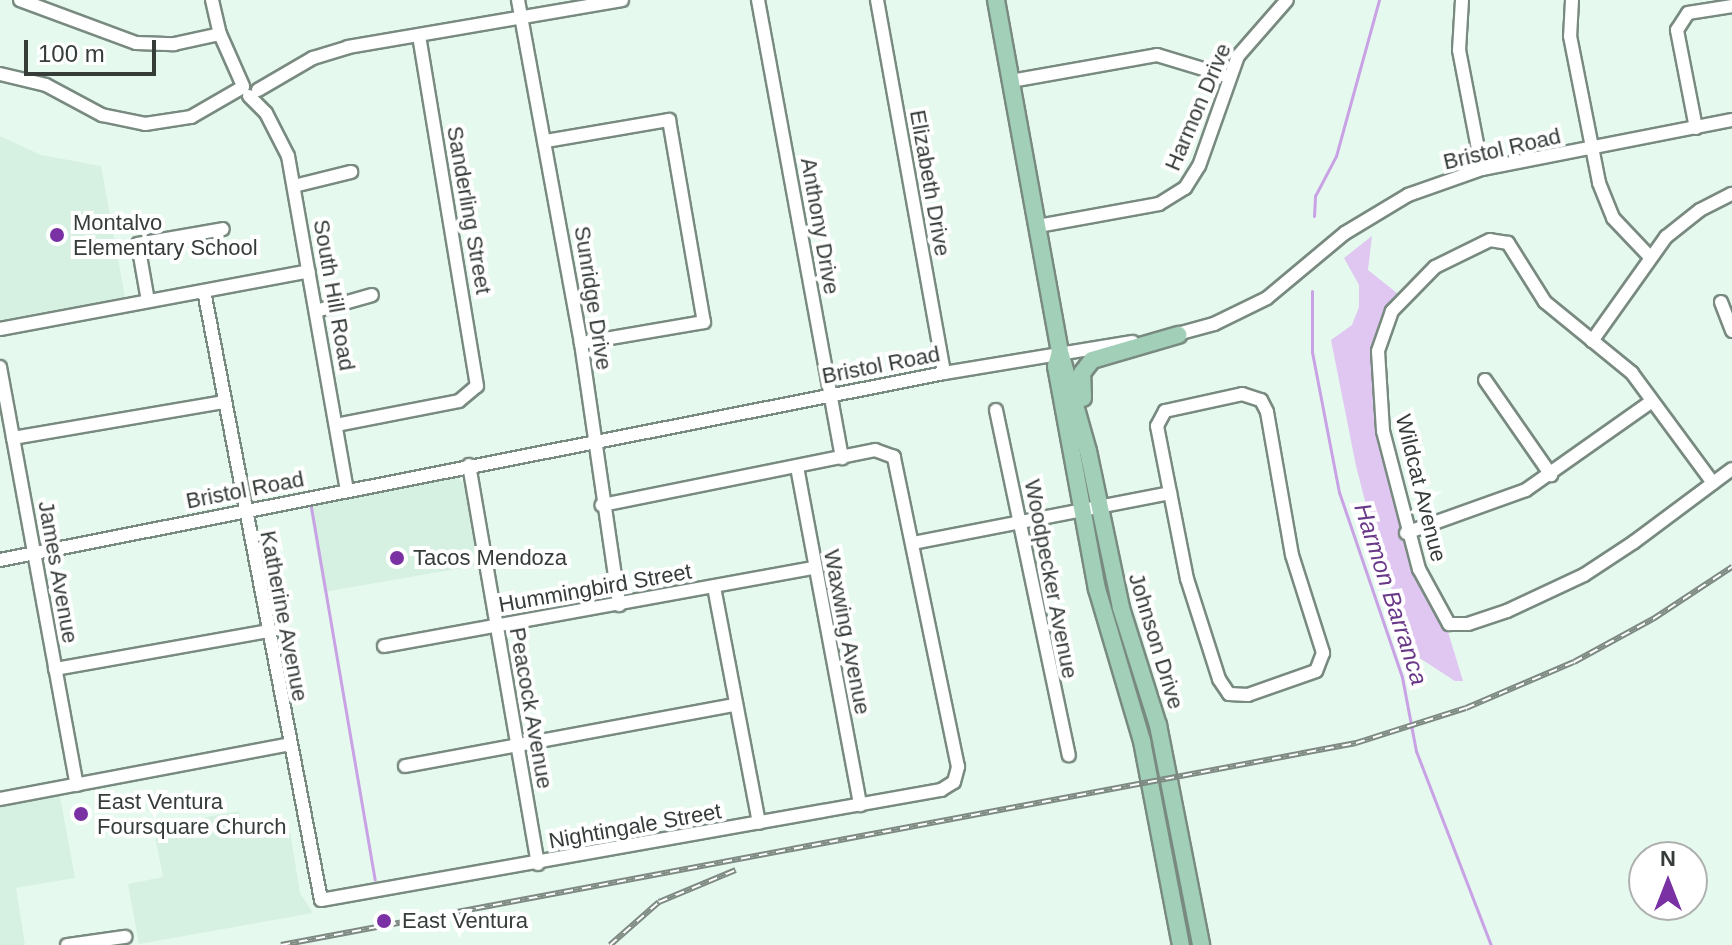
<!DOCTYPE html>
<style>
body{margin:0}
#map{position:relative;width:1732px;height:945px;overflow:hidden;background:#e6f9ee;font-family:Arial,sans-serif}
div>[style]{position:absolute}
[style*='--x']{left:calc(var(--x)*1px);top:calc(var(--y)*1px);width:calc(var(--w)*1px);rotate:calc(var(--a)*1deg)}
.built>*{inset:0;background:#d6f1e1}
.green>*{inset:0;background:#dfc7f2}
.stream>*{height:3px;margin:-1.5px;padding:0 1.5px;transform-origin:1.5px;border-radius:1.5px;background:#c8a2e5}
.roads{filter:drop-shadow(2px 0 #798a80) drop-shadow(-2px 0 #798a80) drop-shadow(0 2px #798a80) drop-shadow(0 -2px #798a80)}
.minor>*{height:12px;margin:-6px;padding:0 6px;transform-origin:6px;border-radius:6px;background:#fff}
.major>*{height:16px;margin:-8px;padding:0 8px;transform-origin:8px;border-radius:8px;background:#a2cfb8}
.rail>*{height:6px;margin-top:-3px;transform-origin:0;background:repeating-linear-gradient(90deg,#fff 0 9px,#7d8982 0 18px);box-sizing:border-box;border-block:2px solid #7d8982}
.dots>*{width:22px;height:22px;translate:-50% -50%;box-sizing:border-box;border:4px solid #fff;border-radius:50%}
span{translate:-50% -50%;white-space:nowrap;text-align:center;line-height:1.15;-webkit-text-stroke:8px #fff;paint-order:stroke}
.street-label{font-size:22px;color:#363d39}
.poi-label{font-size:22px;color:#363d39}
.left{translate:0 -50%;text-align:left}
.water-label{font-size:24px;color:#693888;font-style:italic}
.north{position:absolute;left:1628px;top:841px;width:80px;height:80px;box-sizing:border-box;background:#fff;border:2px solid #afb1b0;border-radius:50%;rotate:0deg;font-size:22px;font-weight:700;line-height:32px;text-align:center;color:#363d39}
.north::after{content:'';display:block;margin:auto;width:28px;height:36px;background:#7931a3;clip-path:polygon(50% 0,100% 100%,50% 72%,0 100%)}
.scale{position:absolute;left:24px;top:40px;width:132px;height:36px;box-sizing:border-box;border:4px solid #363d39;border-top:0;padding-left:10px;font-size:24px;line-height:28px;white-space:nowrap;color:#363d39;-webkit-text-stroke:6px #fff;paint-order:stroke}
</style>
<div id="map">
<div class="built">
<div style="clip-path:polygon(0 136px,41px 155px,101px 166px,125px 297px,0 320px)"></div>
<div style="clip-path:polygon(457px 477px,465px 485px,479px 565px,324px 592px,309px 505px)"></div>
<div style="clip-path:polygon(60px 796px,75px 878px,16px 888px,25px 945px,0 945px,0 807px)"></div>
<div style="clip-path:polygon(239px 811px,245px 839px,290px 831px,300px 893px,313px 913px,139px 944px,128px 884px,163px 877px,153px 827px)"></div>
</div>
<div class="green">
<div style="clip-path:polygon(1372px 236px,1368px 270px,1402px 297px,1377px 368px,1406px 533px,1445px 622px,1463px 681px,1455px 681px,1418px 657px,1380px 559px,1356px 466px,1331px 340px,1352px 325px,1359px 307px,1359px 285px,1344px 258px)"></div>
</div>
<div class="stream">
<div style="--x:1314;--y:216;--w:20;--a:-87"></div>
<div style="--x:1315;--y:196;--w:45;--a:-62.3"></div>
<div style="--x:1336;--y:156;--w:162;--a:-74.6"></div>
<div style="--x:1312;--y:291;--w:61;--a:90"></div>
<div style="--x:1312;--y:352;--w:143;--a:79.1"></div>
<div style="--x:1339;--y:492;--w:195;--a:71.2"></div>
<div style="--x:1402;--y:677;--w:75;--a:79.3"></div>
<div style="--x:1416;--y:751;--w:208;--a:68.9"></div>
<div style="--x:311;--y:507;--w:378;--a:80.3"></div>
</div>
<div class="roads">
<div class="minor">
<div style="--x:20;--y:0;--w:124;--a:20.3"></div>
<div style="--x:136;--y:43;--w:38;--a:2"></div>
<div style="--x:174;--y:44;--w:47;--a:-12.3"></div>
<div style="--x:212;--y:0;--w:35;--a:77"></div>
<div style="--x:220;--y:34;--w:57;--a:66.1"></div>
<div style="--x:518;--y:0;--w:349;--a:79.6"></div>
<div style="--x:581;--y:343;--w:265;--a:81.7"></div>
<div style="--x:758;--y:0;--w:466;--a:79.6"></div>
<div style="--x:877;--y:0;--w:379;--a:79.8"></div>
<div style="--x:1462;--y:0;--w:50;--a:93.4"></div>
<div style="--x:1459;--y:50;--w:121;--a:79.1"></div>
<div style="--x:1572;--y:0;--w:36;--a:93"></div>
<div style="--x:1570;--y:36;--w:150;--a:78.8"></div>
<div style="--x:1599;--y:183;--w:38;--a:68"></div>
<div style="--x:1613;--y:218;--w:54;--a:46.5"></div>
<div style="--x:0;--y:74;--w:47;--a:13.4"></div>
<div style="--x:46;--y:85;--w:64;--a:28.2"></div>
<div style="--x:102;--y:115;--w:44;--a:11.8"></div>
<div style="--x:145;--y:124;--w:47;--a:-8.7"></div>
<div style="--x:191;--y:117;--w:60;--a:-30"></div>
<div style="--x:1011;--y:81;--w:148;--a:-10.1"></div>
<div style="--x:1157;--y:55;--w:76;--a:16.8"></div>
<div style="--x:258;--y:90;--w:64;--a:-30.2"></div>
<div style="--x:313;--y:58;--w:37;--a:-17"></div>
<div style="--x:348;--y:47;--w:278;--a:-9.7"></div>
<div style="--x:249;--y:96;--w:24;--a:45"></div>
<div style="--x:266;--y:113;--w:48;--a:62.9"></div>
<div style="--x:288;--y:156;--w:339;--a:80"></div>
<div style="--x:1696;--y:128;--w:100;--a:-101"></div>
<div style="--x:1677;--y:30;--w:20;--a:-57"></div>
<div style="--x:1688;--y:13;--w:45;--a:-9"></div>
<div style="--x:546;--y:141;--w:125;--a:-9.7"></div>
<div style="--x:669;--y:120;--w:205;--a:80.2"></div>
<div style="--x:704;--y:322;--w:125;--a:170.3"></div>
<div style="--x:294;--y:186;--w:59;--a:-13.8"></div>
<div style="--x:1038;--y:226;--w:123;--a:-10.3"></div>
<div style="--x:1159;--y:204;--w:31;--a:-32"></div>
<div style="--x:1185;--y:188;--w:26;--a:-58"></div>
<div style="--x:1199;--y:166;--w:117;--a:-70.5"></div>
<div style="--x:1238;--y:56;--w:74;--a:-48.8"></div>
<div style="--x:204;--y:291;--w:620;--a:79.12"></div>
<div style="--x:321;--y:900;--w:630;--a:-10.06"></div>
<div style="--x:941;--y:790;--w:15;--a:-32"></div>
<div style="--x:954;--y:782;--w:16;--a:-75"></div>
<div style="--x:958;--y:767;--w:317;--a:-101.7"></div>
<div style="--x:894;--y:457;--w:20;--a:-160"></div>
<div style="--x:875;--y:450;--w:279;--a:168.6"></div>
<div style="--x:148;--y:301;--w:58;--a:-100"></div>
<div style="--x:138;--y:244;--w:86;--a:-10"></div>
<div style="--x:1721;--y:302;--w:31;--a:69"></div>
<div style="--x:316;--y:311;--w:58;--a:-15.9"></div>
<div style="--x:0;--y:329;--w:314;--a:-10.6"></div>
<div style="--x:1170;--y:336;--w:46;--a:-15.3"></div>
<div style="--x:1214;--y:324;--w:59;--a:-26.1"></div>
<div style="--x:1267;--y:298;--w:102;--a:-39.8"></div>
<div style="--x:1345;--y:233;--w:74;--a:-31.1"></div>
<div style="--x:1408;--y:195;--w:78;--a:-19.4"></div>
<div style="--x:1482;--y:169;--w:255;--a:-11.1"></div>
<div style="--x:1592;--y:341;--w:128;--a:-54.6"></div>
<div style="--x:1666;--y:237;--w:43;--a:-38.5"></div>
<div style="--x:1700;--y:210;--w:36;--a:-27"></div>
<div style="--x:0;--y:367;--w:425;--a:79.6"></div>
<div style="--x:1485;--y:380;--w:116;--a:55.2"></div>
<div style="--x:1242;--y:394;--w:20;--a:18"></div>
<div style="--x:1261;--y:400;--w:13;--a:63"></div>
<div style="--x:1267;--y:412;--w:145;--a:80.1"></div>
<div style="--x:1292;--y:555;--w:103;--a:72.4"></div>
<div style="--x:1323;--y:653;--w:19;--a:111"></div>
<div style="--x:1316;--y:671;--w:72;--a:160.6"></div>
<div style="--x:1248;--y:695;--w:19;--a:-177"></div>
<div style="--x:1229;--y:694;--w:18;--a:-124"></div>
<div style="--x:1219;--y:679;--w:105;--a:-107.7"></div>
<div style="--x:1187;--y:579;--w:156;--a:-101.1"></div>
<div style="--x:1157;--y:426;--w:17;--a:-62"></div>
<div style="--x:1165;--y:411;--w:79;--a:-12.4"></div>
<div style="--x:996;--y:410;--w:353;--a:78.1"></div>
<div style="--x:336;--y:425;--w:125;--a:-11"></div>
<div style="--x:459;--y:401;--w:23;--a:-40"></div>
<div style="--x:477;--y:386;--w:355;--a:-99.4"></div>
<div style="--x:13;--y:438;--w:213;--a:-9.7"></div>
<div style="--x:469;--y:465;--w:405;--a:80.2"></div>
<div style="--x:797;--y:467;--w:344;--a:79.4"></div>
<div style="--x:1713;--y:483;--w:137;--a:-126.4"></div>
<div style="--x:1632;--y:373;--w:112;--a:-140.8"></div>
<div style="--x:1545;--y:302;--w:70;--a:-122.1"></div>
<div style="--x:1508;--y:243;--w:18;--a:-171"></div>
<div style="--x:1490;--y:240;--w:61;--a:153.9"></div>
<div style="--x:1435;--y:267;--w:62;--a:134.3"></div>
<div style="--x:1392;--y:311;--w:42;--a:109.3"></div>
<div style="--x:1378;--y:351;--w:80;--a:86.4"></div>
<div style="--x:1383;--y:431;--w:143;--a:75.4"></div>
<div style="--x:1419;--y:569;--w:63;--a:61.4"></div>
<div style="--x:1449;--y:624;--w:19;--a:0"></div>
<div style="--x:1468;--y:624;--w:41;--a:-18.4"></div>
<div style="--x:1507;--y:611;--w:85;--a:-25.1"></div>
<div style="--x:1584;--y:575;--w:60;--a:-33.4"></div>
<div style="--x:1634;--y:542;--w:122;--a:-36.7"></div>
<div style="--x:1406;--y:533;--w:127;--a:-19.7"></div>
<div style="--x:1526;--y:490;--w:154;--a:-35.2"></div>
<div style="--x:913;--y:543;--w:262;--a:-11"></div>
<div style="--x:0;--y:560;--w:962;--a:-11.2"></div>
<div style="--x:944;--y:373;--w:191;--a:-9.4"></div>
<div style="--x:714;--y:587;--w:240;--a:79.2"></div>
<div style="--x:384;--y:646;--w:436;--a:-10.3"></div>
<div style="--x:55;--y:669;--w:216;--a:-10.1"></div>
<div style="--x:405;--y:766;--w:336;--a:-10.5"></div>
<div style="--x:0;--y:799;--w:292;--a:-10.7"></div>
<div style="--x:67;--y:945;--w:59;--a:-7.9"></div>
</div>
<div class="major">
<div style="--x:996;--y:0;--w:358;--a:79.7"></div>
<div style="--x:1060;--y:352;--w:103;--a:74.2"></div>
<div style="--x:1088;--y:451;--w:160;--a:78.1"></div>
<div style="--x:1121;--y:608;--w:123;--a:72.5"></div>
<div style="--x:1158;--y:725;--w:224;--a:78.9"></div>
<div style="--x:1060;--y:352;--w:15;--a:106"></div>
<div style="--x:1056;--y:366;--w:227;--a:79.6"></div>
<div style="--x:1097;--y:589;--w:159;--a:73.5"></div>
<div style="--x:1142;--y:741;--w:208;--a:79.2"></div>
<div style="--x:1083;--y:398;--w:25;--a:-92"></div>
<div style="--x:1082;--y:373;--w:16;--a:-52"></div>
<div style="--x:1092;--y:360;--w:90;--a:-16.2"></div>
</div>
</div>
<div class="rail">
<div style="--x:281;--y:945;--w:1094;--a:-10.64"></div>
<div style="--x:1356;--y:743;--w:115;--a:-17.7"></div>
<div style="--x:1466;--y:708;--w:117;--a:-23.1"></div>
<div style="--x:1574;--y:662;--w:90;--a:-28.6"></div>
<div style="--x:1653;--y:619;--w:95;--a:-33.4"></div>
<div style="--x:610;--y:945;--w:65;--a:-41.3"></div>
<div style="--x:659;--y:902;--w:83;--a:-22.6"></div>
</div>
<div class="dots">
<div style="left:57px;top:235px;background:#7931a3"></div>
<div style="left:397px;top:558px;background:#7931a3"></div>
<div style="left:81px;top:814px;background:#7931a3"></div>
<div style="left:384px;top:921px;background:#7931a3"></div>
</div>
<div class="street-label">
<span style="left:1198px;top:107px;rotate:-67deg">Harmon Drive</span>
<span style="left:1502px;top:149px;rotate:-13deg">Bristol Road</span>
<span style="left:930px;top:183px;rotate:80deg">Elizabeth Drive</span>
<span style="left:469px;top:210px;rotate:80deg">Sanderling Street</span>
<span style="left:820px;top:226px;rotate:80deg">Anthony Drive</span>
<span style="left:334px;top:295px;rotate:80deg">South Hill Road</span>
<span style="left:593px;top:298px;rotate:81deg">Sunridge Drive</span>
<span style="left:881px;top:365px;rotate:-11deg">Bristol Road</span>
<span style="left:1421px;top:488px;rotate:76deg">Wildcat Avenue</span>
<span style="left:245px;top:490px;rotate:-11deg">Bristol Road</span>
<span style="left:58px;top:572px;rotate:80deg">James Avenue</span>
<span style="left:1051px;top:579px;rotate:79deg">Woodpecker Avenue</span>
<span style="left:595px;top:588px;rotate:-10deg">Hummingbird Street</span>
<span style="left:284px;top:616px;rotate:79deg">Katherine Avenue</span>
<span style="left:847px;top:632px;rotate:79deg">Waxwing Avenue</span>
<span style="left:1156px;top:641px;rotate:73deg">Johnson Drive</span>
<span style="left:531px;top:708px;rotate:80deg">Peacock Avenue</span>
<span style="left:635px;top:826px;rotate:-10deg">Nightingale Street</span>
</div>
<div class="poi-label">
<span class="left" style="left:73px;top:235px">Montalvo<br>Elementary School</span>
<span class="left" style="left:413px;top:558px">Tacos Mendoza</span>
<span class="left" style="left:97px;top:814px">East Ventura<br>Foursquare Church</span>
<span class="left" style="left:402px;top:921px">East Ventura</span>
</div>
<div class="water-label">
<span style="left:1391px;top:594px;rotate:72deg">Harmon Barranca</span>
</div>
<div class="north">N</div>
<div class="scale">100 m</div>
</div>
